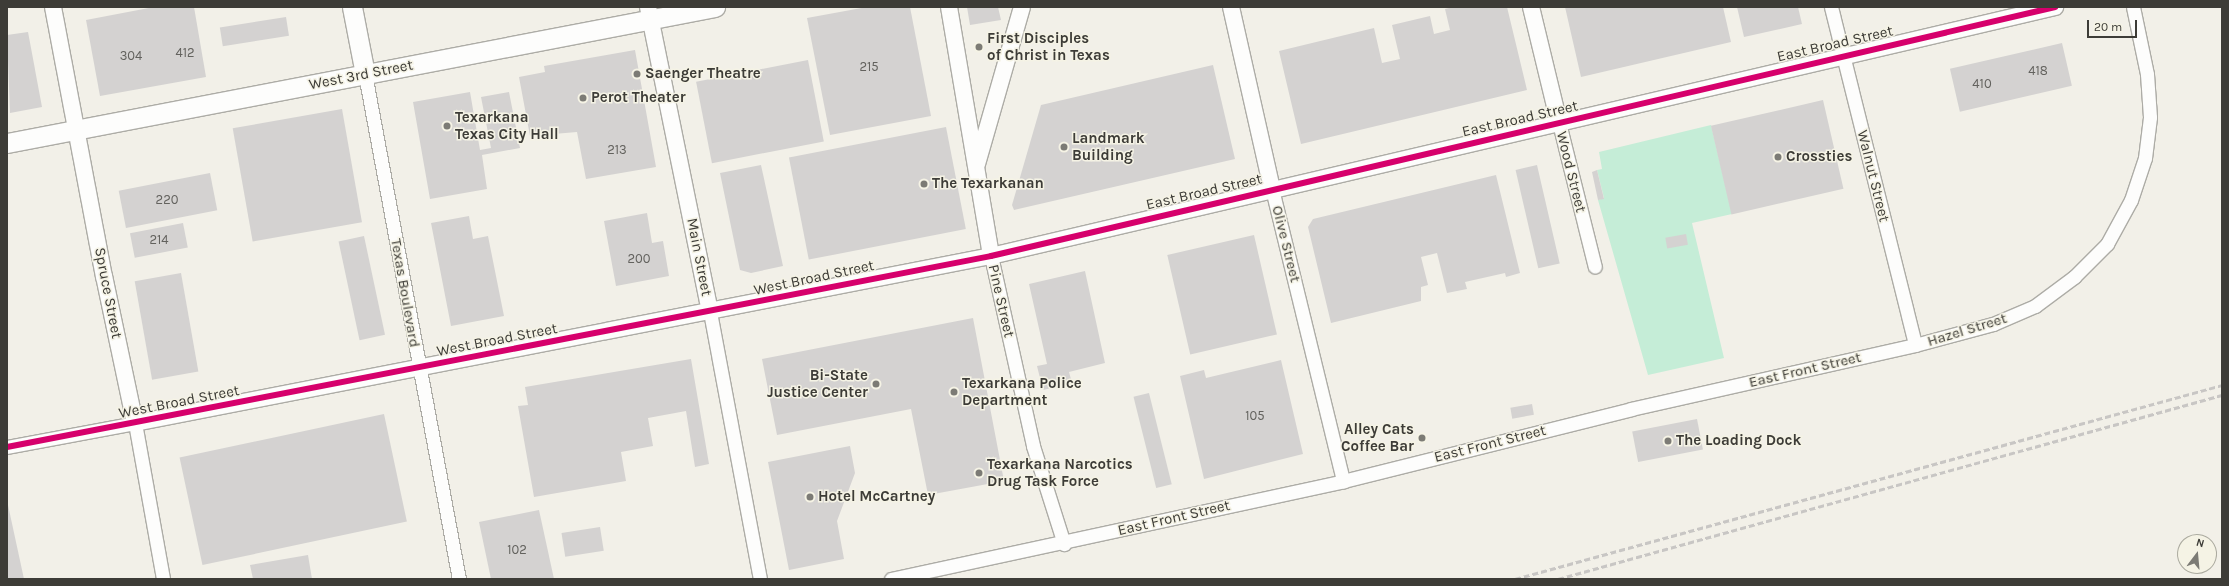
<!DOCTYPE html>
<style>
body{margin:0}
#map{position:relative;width:2229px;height:586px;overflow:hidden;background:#f2f0e8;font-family:Karla,sans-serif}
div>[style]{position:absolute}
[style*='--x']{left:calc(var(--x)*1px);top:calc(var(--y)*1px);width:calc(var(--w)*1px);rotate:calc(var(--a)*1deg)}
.green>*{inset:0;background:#c5edd7}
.building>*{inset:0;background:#d4d2d1;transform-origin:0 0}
.roads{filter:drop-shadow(1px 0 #adaca6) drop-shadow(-1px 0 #adaca6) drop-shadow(0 1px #adaca6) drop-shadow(0 -1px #adaca6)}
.minor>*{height:13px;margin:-6.5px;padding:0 6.5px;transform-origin:6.5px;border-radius:6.5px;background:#fdfdfc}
.tertiary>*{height:16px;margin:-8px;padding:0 8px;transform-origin:8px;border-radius:8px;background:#fdfdfc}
.secondary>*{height:19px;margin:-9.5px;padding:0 9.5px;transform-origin:9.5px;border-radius:9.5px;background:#fdfdfc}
.rail>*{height:3px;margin-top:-1.5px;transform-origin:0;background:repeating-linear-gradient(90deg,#c8c6c4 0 6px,transparent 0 9px)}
.cycleway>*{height:6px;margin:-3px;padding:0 3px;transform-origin:3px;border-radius:3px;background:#d6006c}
.dots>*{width:11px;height:11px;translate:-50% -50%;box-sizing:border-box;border:2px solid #f5f3e5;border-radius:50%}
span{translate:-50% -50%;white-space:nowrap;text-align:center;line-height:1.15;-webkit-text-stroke:3px #f5f3e5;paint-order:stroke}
.number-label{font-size:13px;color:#63625e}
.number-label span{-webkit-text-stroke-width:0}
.poi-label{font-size:15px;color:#3d3c37;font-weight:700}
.left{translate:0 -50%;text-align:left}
.right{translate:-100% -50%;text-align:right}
.street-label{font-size:15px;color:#3d3c37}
.frame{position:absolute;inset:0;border:8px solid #3d3c37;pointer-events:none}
.north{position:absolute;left:2177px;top:534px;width:40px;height:40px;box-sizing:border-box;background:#f5f3e5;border:1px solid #abaa9f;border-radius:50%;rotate:16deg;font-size:11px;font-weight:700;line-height:16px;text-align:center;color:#3d3c37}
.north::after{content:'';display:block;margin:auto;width:14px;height:18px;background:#7c7b75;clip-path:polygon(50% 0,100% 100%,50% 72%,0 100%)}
.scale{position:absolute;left:2087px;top:20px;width:50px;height:18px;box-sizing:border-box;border:2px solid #3d3c37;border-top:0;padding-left:5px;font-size:12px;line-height:14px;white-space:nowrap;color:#3d3c37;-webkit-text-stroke:3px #f5f3e5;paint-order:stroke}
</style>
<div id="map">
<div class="green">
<div style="clip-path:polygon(1711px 125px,1732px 214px,1692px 223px,1724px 358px,1648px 375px,1598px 200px,1604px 198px,1597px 170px,1602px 169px,1599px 152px)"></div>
</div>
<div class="building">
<div style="clip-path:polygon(154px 7px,194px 7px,206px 77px,100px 96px,86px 20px)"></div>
<div style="clip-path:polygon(867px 7px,910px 7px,931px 116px,830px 135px,807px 18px)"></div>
<div style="clip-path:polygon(967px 7px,998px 7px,1001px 20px,970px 25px)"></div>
<div style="clip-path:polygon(1453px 7px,1507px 7px,1527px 90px,1301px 144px,1279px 51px,1374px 28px,1382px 63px,1400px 59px,1392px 25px,1430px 16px,1434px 34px,1450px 30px,1445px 9px)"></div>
<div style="clip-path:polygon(1565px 7px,1723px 7px,1731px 42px,1581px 77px)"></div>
<div style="clip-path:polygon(1737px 7px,1798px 7px,1802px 24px,1744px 37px)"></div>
<div style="left:286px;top:17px;width:19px;height:67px;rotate:81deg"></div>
<div style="clip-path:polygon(28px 32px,42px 107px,10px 113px,7px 35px)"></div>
<div style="left:2062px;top:43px;width:44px;height:115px;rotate:77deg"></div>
<div style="clip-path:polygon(635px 50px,656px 167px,586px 179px,577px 132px,530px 136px,519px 77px,545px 72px,544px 66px)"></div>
<div style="left:808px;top:60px;width:83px;height:114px;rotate:79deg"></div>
<div style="clip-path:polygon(1213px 65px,1235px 159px,1014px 210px,1012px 205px,1041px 105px)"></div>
<div style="clip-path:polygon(470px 92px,480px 150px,491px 148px,481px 97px,509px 92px,520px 148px,482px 155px,487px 189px,430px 199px,413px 102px)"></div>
<div style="left:1823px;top:100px;width:91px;height:115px;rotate:77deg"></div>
<div style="left:342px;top:109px;width:115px;height:111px;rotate:80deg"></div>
<div style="left:946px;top:127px;width:104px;height:160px;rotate:79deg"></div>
<div style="clip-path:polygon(761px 165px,783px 266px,751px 273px,740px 270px,720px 173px)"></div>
<div style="left:1537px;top:165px;width:101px;height:22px;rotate:77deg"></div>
<div style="clip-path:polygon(1597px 170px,1604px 199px,1598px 200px,1592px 172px)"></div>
<div style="left:210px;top:173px;width:38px;height:93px;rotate:79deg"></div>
<div style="clip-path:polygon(1496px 175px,1520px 273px,1506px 277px,1505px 273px,1465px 282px,1467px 289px,1447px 293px,1437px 253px,1421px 257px,1428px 285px,1421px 287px,1421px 301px,1331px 323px,1308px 227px,1313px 219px)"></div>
<div style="clip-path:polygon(647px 213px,652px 243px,663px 241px,669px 276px,616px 286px,604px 221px)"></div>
<div style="clip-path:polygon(469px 216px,473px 239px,488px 236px,504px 316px,451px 326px,431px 223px)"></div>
<div style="left:183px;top:223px;width:25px;height:54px;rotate:79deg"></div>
<div style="left:1686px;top:234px;width:11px;height:21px;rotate:80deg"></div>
<div style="left:1254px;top:235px;width:102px;height:89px;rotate:77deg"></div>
<div style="left:364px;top:236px;width:101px;height:26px;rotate:78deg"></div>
<div style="clip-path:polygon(1085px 271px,1105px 363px,1069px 372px,1072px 383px,1043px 390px,1037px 366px,1047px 364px,1029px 284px)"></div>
<div style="left:181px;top:273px;width:100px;height:47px;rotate:80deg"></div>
<div style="clip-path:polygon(973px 318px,1004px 481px,928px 495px,911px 409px,777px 435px,762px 359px)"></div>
<div style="clip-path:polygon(691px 359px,709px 464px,695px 467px,686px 411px,648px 418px,653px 446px,621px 452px,626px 481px,534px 497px,518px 406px,528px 405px,525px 387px)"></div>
<div style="clip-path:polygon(1281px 360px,1303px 454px,1204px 479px,1180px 376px,1204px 370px,1206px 378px)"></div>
<div style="left:1149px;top:393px;width:94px;height:16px;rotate:76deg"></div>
<div style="left:1532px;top:404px;width:11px;height:22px;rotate:80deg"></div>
<div style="left:384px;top:414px;width:110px;height:209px;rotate:78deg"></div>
<div style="left:1697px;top:419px;width:31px;height:66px;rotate:79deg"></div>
<div style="clip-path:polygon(850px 446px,855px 473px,837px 521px,844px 559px,789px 570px,768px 462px)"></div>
<div style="clip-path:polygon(7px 505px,8px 505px,24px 579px,7px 579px)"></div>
<div style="clip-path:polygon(539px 510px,554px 579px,491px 579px,479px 522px)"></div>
<div style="left:600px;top:527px;width:24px;height:39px;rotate:81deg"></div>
<div style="clip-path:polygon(308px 555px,312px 579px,253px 579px,250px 565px)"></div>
</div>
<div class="roads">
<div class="minor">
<div style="--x:1831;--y:7;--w:348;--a:76"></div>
<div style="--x:365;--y:74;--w:514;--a:79.46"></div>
<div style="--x:1559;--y:123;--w:148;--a:76"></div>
<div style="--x:1272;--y:189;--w:301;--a:76.3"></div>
<div style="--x:991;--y:256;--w:195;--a:77.5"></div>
<div style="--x:1033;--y:446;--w:103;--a:72.4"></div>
<div style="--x:710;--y:312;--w:272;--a:79.4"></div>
<div style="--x:7;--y:447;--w:130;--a:-10.6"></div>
<div style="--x:135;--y:423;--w:158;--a:79.8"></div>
<div style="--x:891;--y:579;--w:463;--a:-12.2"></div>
<div style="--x:1343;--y:481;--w:297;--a:-14"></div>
<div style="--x:1631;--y:409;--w:291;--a:-12.7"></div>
<div style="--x:1915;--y:345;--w:81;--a:-15.1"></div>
<div style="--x:1993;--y:324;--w:46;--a:-23.2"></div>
<div style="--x:2035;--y:306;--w:49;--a:-36.6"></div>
<div style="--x:2074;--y:277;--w:47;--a:-45"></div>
<div style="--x:2107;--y:244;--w:50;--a:-61.4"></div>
<div style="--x:2131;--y:200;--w:44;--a:-71.6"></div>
<div style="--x:2145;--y:158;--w:41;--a:-83"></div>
<div style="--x:2150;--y:117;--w:43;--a:-94"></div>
<div style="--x:2147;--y:74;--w:68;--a:-101.8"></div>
</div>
<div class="tertiary">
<div style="--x:53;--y:7;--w:274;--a:79.3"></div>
<div style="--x:104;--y:276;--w:150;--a:78.1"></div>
<div style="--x:135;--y:423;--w:872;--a:-11.04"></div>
<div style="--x:991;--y:256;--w:1093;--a:-13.17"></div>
<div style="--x:648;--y:7;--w:311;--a:78.5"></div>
<div style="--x:949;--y:7;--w:253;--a:80.4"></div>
<div style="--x:1231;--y:7;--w:187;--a:77.3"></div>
<div style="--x:1531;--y:7;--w:119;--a:76.4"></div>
<div style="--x:977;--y:164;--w:163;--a:-74"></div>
</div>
<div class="secondary">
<div style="--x:352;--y:7;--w:68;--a:79"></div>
<div style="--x:7;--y:143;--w:721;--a:-10.87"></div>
</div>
</div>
<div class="rail">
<div style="--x:1515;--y:579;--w:733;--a:-15.34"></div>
<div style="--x:1558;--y:579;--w:689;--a:-15.49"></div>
</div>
<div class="cycleway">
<div style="--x:7;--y:447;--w:1002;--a:-10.98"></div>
<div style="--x:991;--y:256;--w:1093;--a:-13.17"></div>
</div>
<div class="dots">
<div style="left:979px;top:47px;background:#7c7b75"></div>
<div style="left:637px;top:74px;background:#7c7b75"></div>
<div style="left:583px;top:98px;background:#7c7b75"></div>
<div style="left:447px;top:126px;background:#7c7b75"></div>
<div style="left:1064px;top:147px;background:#7c7b75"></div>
<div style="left:1778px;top:157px;background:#7c7b75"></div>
<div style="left:924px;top:184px;background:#7c7b75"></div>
<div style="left:876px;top:384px;background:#7c7b75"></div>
<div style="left:954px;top:392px;background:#7c7b75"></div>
<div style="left:1422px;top:438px;background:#7c7b75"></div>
<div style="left:1668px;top:441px;background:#7c7b75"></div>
<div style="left:979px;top:473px;background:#7c7b75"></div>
<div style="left:810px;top:497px;background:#7c7b75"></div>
</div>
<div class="number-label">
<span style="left:185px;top:53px">412</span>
<span style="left:131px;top:56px">304</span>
<span style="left:869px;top:67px">215</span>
<span style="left:2038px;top:71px">418</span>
<span style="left:1982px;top:84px">410</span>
<span style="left:617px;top:150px">213</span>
<span style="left:167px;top:200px">220</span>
<span style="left:159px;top:240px">214</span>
<span style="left:639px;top:259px">200</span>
<span style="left:1255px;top:416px">105</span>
<span style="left:517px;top:550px">102</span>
</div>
<div class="poi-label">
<span class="left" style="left:987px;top:47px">First Disciples<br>of Christ in Texas</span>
<span class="left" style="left:645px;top:74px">Saenger Theatre</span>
<span class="left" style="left:591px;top:98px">Perot Theater</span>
<span class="left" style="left:455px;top:126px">Texarkana<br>Texas City Hall</span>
<span class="left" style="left:1072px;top:147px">Landmark<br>Building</span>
<span class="left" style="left:1786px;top:157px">Crossties</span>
<span class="left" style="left:932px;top:184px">The Texarkanan</span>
<span class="right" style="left:868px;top:384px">Bi-State<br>Justice Center</span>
<span class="left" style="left:962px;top:392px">Texarkana Police<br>Department</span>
<span class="right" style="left:1414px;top:438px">Alley Cats<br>Coffee Bar</span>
<span class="left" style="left:1676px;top:441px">The Loading Dock</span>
<span class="left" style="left:987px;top:473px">Texarkana Narcotics<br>Drug Task Force</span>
<span class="left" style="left:818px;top:497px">Hotel McCartney</span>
</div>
<div class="street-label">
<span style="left:1835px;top:44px;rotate:-13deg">East Broad Street</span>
<span style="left:361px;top:75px;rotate:-11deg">West 3rd Street</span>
<span style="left:1520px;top:119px;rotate:-13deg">East Broad Street</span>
<span style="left:1571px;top:172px;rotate:76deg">Wood Street</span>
<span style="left:1873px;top:176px;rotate:76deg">Walnut Street</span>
<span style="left:1204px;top:192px;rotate:-13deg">East Broad Street</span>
<span style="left:1286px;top:244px;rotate:76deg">Olive Street</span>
<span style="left:699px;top:257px;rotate:79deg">Main Street</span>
<span style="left:814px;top:278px;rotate:-12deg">West Broad Street</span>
<span style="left:108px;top:293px;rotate:79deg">Spruce Street</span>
<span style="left:405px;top:293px;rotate:80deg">Texas Boulevard</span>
<span style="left:1001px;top:301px;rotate:77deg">Pine Street</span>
<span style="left:1967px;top:330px;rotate:-17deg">Hazel Street</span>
<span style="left:497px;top:340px;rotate:-11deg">West Broad Street</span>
<span style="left:1805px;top:370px;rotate:-13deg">East Front Street</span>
<span style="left:179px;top:402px;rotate:-11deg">West Broad Street</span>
<span style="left:1490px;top:444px;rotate:-14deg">East Front Street</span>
<span style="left:1174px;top:518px;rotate:-13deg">East Front Street</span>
</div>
<div class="frame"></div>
<div class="north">N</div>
<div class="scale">20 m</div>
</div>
